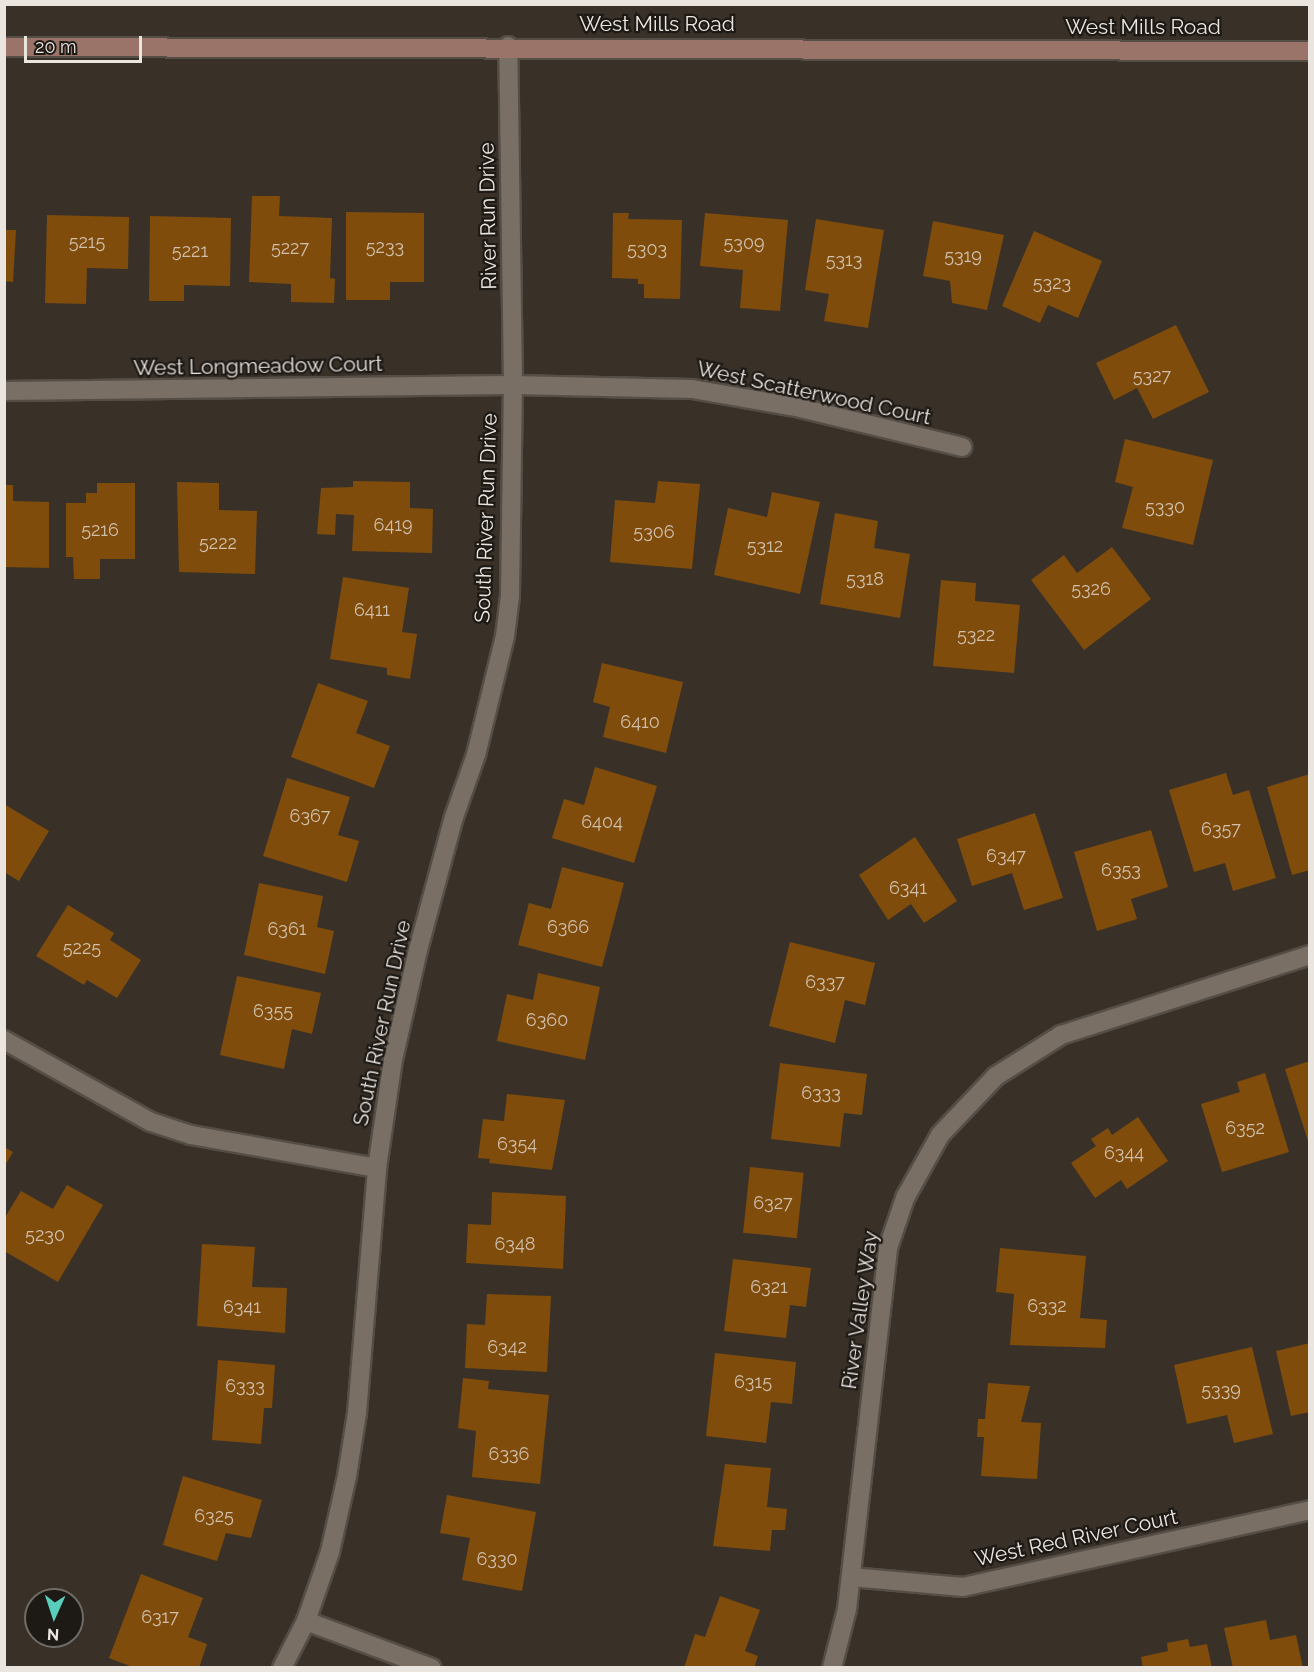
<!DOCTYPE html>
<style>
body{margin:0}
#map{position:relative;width:1314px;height:1672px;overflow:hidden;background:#393128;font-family:Raleway,sans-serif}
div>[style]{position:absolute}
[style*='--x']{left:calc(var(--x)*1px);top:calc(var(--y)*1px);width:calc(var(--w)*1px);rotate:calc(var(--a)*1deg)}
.building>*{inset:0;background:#7f4c0c;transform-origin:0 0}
.roads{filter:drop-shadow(2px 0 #554e46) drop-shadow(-2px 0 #554e46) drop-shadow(0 2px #554e46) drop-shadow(0 -2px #554e46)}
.street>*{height:18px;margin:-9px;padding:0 9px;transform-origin:9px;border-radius:9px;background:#796f65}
.secondary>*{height:18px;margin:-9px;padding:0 9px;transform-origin:9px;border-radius:9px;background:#9a7469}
span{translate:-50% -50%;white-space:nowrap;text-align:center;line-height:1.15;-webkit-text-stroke:4.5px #1d1915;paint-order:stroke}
.number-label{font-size:18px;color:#d0bfab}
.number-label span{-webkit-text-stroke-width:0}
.street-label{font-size:21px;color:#ebe5e0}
.frame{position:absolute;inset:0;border:6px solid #ebe5e0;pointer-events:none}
.north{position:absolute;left:24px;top:1588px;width:60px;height:60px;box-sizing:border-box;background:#1d1915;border:2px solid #6f6b66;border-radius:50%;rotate:183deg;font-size:16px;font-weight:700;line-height:24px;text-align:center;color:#ebe5e0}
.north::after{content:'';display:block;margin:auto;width:21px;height:27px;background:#5acebd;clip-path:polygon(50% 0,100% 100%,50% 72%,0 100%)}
.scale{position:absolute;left:24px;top:36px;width:118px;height:27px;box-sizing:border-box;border:3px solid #ebe5e0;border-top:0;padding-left:8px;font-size:18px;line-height:21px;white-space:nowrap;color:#ebe5e0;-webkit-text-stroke:4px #1d1915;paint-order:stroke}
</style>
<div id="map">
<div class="building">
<div style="clip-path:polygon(252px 196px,280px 196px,279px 216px,332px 218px,330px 278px,335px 279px,334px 303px,291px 302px,291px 284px,249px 282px)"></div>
<div style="clip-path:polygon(346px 212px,424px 213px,424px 282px,390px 282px,390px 300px,346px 300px)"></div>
<div style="clip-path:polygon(613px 213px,629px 213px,628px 219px,682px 220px,680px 299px,644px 298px,644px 284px,638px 284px,638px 279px,612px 278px)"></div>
<div style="clip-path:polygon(705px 213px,788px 220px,780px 311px,740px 308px,743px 270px,700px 266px)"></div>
<div style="clip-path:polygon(47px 215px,129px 217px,128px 269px,87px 268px,86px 304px,45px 303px)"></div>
<div style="clip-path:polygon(150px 216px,231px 218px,230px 286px,184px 285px,184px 301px,149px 301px)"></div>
<div style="clip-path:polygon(816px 219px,884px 230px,868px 328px,824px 321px,829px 294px,805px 290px)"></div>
<div style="clip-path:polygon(933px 221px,1004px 235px,987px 310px,952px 303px,950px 281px,923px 276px)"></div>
<div style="clip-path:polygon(4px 230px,16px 230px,13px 282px,4px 281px)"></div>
<div style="clip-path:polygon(1034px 231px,1102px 261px,1078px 318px,1048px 305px,1040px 323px,1002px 306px)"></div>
<div style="clip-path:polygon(1176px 325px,1209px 392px,1153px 419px,1137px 388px,1114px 400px,1096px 363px)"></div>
<div style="clip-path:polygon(1125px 439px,1213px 460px,1193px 545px,1122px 528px,1133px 487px,1115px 482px)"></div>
<div style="clip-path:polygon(353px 481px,410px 482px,410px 508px,433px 509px,432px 553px,352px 551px,354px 515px,336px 514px,335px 535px,317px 534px,321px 488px,353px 487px)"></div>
<div style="clip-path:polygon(658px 481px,700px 484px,692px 569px,610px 562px,615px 500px,655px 503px)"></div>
<div style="clip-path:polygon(177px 482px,219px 483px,219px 510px,257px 511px,255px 574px,179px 572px)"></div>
<div style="clip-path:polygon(97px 483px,135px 483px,135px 559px,100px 559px,100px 579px,74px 579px,73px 557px,66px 557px,66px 503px,86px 503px,86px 493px,97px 493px)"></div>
<div style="clip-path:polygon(4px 485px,13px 485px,13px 501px,49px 502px,49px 568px,4px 567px)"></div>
<div style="clip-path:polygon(772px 492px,820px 502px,800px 594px,714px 575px,728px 508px,767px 517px)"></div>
<div style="clip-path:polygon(835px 513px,878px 521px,874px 548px,910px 554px,900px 618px,820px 604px)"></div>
<div style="clip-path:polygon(1112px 547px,1151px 599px,1084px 650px,1031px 580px,1064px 555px,1077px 573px)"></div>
<div style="clip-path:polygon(343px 577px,409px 588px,402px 632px,417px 634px,410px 679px,387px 675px,387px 668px,330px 659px)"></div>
<div style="clip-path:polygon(941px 580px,976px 583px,975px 601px,1020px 605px,1014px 673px,933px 666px)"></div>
<div style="clip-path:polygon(602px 663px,683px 682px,666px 753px,603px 737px,610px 707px,593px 702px)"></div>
<div style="clip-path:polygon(318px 683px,368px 701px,356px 733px,390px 746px,374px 788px,291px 757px)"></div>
<div style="clip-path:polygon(595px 767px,657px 786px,634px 863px,552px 838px,564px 799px,584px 805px)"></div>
<div style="clip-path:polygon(1226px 773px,1233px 795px,1249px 790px,1276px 878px,1233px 891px,1225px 863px,1194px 872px,1169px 790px)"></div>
<div style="clip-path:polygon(1310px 774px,1310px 870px,1292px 875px,1267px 787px)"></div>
<div style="clip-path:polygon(287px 778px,350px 797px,338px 835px,359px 841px,347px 882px,263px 856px)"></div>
<div style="clip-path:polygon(4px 804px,49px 831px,19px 881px,4px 872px)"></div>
<div style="clip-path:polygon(1035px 813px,1063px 898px,1024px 910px,1012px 873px,972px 886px,957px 839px)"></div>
<div style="clip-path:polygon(1151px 830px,1168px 887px,1131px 899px,1137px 919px,1097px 931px,1074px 852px)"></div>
<div style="clip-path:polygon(915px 837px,957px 901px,924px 923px,911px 904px,888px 920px,859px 875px)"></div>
<div style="clip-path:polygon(562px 867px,624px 883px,602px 967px,518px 945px,529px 903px,551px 909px)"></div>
<div style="clip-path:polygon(259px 883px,323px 896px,317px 927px,334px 931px,325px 974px,244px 955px)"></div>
<div style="clip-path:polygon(68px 905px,114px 933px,110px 940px,141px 960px,117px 998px,87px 980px,84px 985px,36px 956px)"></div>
<div style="clip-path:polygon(790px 942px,875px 963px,865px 1005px,845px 1000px,835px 1043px,769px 1026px)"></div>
<div style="clip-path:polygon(538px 973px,600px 987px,585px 1060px,497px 1041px,507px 994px,533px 1000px)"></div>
<div style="clip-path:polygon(237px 976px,321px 993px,312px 1034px,292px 1029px,284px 1069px,220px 1055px)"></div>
<div style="clip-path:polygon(1310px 1061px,1310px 1144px,1309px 1144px,1285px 1069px)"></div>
<div style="clip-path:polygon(780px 1063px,867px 1074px,862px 1115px,844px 1113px,840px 1147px,771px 1139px)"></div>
<div style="clip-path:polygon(1265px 1073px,1289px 1152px,1222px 1172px,1201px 1104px,1240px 1092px,1237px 1082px)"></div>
<div style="clip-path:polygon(507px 1094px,565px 1100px,552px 1170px,489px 1163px,490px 1159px,478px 1158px,483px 1119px,504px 1121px)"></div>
<div style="clip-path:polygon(1138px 1117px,1168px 1161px,1127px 1189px,1121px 1180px,1095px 1198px,1071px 1163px,1096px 1146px,1091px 1139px,1108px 1128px,1112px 1135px)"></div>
<div style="clip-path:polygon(4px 1147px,13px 1152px,4px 1167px)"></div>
<div style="left:750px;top:1167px;width:54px;height:66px;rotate:6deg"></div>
<div style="clip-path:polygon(67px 1185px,103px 1205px,58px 1282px,4px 1251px,4px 1219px,21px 1191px,53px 1209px)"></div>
<div style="clip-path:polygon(492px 1192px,566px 1196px,563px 1269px,466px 1263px,468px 1224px,491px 1225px)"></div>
<div style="clip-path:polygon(202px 1244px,255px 1247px,252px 1287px,287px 1288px,285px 1333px,197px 1326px)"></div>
<div style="clip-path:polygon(1000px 1248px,1086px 1256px,1080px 1318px,1107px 1320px,1105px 1348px,1010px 1345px,1014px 1294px,996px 1292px)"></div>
<div style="clip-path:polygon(733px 1259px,811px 1268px,806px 1307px,790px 1305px,786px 1338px,724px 1331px)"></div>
<div style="clip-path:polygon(487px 1294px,551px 1296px,547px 1372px,465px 1368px,467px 1324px,485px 1325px)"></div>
<div style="clip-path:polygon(1310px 1343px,1310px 1412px,1291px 1416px,1276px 1351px)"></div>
<div style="clip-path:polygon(1252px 1347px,1273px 1434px,1234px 1443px,1227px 1415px,1187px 1424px,1174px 1365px)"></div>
<div style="clip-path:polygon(715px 1353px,796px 1362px,792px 1404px,771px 1402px,766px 1443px,706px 1436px)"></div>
<div style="clip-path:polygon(218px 1360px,275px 1365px,272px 1408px,264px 1408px,261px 1444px,212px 1440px)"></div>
<div style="clip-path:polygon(463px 1378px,489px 1381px,488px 1389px,549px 1395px,540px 1484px,472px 1477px,476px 1431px,458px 1428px)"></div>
<div style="clip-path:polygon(988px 1383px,1030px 1386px,1021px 1422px,1041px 1423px,1037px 1479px,981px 1476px,984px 1437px,977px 1437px,978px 1419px,985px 1419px)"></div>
<div style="clip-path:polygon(725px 1464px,771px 1468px,767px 1507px,787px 1509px,785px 1530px,772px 1530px,770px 1551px,713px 1546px)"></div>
<div style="clip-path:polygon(183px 1476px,262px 1500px,251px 1538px,226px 1533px,217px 1561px,163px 1545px)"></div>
<div style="clip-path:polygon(447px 1495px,536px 1512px,522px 1591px,462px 1580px,470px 1538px,440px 1533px)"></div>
<div style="clip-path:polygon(141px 1574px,203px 1598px,188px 1637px,207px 1644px,199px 1668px,135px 1668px,109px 1658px)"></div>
<div style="clip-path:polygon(720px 1596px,760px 1610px,745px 1651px,758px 1656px,754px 1668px,684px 1668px,695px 1634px,705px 1637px)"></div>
<div style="clip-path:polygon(1266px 1620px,1270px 1640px,1296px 1635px,1303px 1668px,1233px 1668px,1224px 1628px)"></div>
<div style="clip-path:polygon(1188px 1639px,1190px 1647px,1207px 1644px,1212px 1668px,1143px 1668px,1141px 1657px,1168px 1651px,1167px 1643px)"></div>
</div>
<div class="roads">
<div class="street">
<div style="--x:4;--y:391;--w:509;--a:-0.68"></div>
<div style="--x:513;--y:385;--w:179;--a:1.3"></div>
<div style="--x:692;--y:389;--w:106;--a:9.8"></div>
<div style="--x:796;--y:407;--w:171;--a:13.5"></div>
<div style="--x:4;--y:1040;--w:168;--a:29.2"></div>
<div style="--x:151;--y:1122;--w:42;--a:18"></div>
<div style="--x:191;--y:1135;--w:189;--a:10.1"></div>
<div style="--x:851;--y:1577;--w:112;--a:5.1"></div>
<div style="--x:963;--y:1587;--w:355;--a:-12.5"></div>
<div style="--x:306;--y:1621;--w:134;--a:20.5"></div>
<div style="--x:282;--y:1668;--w:53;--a:-62.9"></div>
<div style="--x:306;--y:1621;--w:73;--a:-70.8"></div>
<div style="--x:330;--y:1552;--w:78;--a:-77.4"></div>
<div style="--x:347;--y:1476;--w:64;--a:-81"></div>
<div style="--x:357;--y:1413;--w:246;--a:-85.3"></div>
<div style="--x:377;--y:1168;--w:109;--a:-81.6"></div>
<div style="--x:393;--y:1060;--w:113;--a:-77.2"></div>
<div style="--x:418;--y:950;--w:138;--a:-74.9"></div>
<div style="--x:454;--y:817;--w:66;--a:-70.5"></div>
<div style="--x:476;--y:755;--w:122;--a:-76.3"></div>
<div style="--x:505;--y:636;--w:40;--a:-82.9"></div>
<div style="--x:510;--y:596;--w:211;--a:-89.2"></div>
<div style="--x:513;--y:385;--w:339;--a:-90.8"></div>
<div style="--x:832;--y:1668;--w:61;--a:-75.7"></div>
<div style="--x:847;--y:1609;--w:363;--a:-83.5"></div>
<div style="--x:888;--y:1248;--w:53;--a:-71.2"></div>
<div style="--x:905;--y:1198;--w:72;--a:-60.9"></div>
<div style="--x:940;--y:1135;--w:81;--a:-46.5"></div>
<div style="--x:996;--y:1076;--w:77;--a:-32.2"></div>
<div style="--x:1061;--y:1035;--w:262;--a:-17.8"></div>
</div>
<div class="secondary">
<div style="--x:4;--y:47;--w:1306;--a:0.18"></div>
</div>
</div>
<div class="number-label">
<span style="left:87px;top:242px">5215</span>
<span style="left:744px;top:243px">5309</span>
<span style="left:385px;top:247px">5233</span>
<span style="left:290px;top:248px">5227</span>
<span style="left:647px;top:249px">5303</span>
<span style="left:190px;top:251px">5221</span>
<span style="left:963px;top:256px">5319</span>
<span style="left:844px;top:260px">5313</span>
<span style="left:1052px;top:283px">5323</span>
<span style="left:1152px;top:376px">5327</span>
<span style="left:1165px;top:507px">5330</span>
<span style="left:393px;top:525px">6419</span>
<span style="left:100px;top:530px">5216</span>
<span style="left:654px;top:532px">5306</span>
<span style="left:218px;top:543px">5222</span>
<span style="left:765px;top:546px">5312</span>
<span style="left:865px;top:579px">5318</span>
<span style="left:1091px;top:589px">5326</span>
<span style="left:372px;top:610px">6411</span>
<span style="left:976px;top:635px">5322</span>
<span style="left:640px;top:722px">6410</span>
<span style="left:310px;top:816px">6367</span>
<span style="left:602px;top:822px">6404</span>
<span style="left:1221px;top:829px">6357</span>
<span style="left:1006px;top:856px">6347</span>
<span style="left:1121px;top:870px">6353</span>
<span style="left:908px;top:888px">6341</span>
<span style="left:568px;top:927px">6366</span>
<span style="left:287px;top:929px">6361</span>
<span style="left:82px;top:948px">5225</span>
<span style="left:825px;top:982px">6337</span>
<span style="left:273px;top:1011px">6355</span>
<span style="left:547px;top:1020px">6360</span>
<span style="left:821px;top:1093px">6333</span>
<span style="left:1245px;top:1128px">6352</span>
<span style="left:517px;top:1144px">6354</span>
<span style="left:1124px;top:1153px">6344</span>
<span style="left:773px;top:1203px">6327</span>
<span style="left:45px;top:1235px">5230</span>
<span style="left:515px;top:1244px">6348</span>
<span style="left:769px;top:1287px">6321</span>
<span style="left:1047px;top:1306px">6332</span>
<span style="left:242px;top:1307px">6341</span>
<span style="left:507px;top:1347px">6342</span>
<span style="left:753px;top:1382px">6315</span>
<span style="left:245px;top:1386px">6333</span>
<span style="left:1221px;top:1390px">5339</span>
<span style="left:509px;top:1454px">6336</span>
<span style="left:214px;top:1516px">6325</span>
<span style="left:497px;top:1559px">6330</span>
<span style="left:160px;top:1617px">6317</span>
</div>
<div class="street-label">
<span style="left:657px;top:24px">West Mills Road</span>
<span style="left:1143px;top:27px">West Mills Road</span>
<span style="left:488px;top:216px;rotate:-91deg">River Run Drive</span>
<span style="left:258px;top:366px;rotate:-1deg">West Longmeadow Court</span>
<span style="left:814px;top:393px;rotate:12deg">West Scatterwood Court</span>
<span style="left:486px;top:518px;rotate:-88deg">South River Run Drive</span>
<span style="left:382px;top:1023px;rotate:-78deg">South River Run Drive</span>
<span style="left:860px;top:1310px;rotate:-82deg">River Valley Way</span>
<span style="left:1076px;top:1538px;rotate:-12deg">West Red River Court</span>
</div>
<div class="frame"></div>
<div class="north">N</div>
<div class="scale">20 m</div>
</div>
